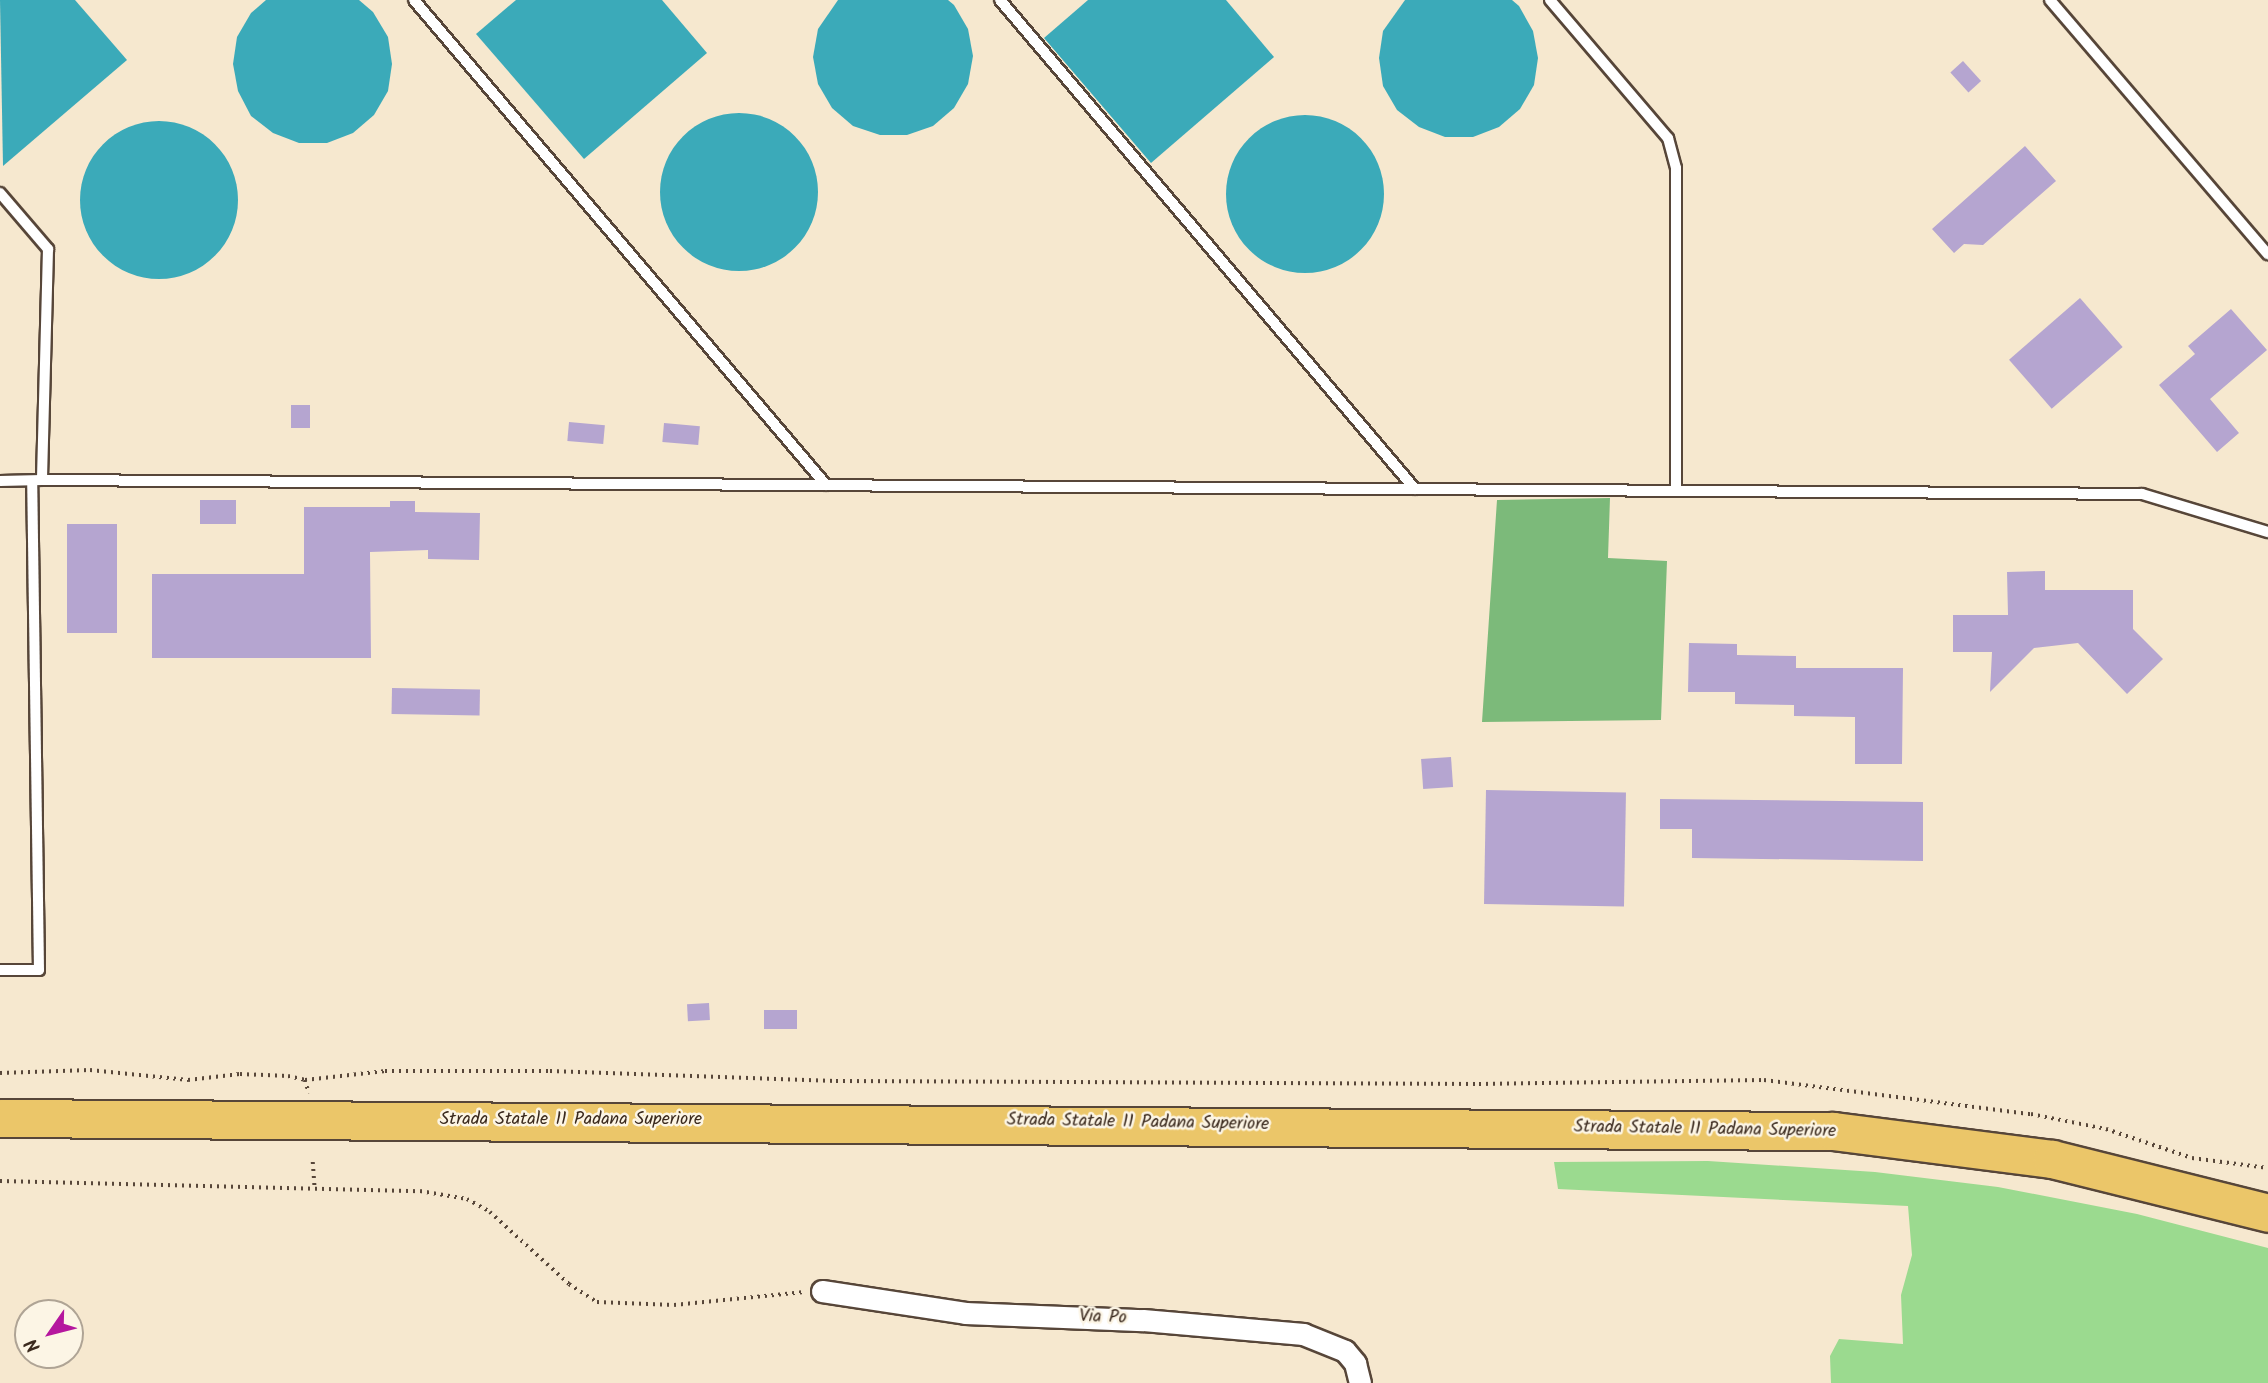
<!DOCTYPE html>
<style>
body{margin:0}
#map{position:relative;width:2268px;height:1383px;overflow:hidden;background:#f6e8cf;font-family:Kalam,sans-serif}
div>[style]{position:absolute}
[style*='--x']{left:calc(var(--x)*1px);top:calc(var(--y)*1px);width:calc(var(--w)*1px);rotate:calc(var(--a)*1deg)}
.green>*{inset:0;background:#9bda8f}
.forest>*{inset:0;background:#7cba7a}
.water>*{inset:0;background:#3baab9}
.round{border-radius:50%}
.building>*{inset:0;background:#b5a5d0;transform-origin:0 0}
.path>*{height:3.5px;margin-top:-1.75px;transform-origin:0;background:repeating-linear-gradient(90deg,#574639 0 2px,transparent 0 7px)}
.roads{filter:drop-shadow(2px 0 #574639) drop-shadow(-2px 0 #574639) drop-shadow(0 2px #574639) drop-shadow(0 -2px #574639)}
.service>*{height:10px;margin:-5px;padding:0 5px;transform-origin:5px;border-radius:5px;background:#fff}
.minor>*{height:21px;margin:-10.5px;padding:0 10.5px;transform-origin:10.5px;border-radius:10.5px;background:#fff}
.trunk>*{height:37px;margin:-18.5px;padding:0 18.5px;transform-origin:18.5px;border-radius:18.5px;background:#ebc669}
span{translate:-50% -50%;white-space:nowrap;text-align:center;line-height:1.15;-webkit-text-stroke:5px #fcf5e5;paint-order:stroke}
.street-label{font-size:18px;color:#3b2a1e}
.north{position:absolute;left:14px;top:1299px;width:70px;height:70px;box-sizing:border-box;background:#fcf5e5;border:2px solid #afa495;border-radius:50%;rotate:235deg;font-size:19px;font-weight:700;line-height:28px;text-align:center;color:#3b2a1e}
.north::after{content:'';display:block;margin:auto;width:24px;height:32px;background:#b5179e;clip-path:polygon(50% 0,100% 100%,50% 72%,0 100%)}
</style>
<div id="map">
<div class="green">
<div style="clip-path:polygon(1708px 1161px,1875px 1172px,1998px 1187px,2137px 1214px,2268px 1248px,2268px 1383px,1831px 1383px,1830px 1356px,1839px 1339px,1903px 1344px,1901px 1295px,1912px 1255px,1908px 1206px,1558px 1189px,1554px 1162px)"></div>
</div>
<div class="forest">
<div style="clip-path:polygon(1610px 498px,1608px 558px,1667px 561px,1661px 720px,1482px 722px,1497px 500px)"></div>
</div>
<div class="water">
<div style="clip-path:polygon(0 0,75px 0,127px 60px,3px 166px)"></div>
<div style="clip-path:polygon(266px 0,359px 0,373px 12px,388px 37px,392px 64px,388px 91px,374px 115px,353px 133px,327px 143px,299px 143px,273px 133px,251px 116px,238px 91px,233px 64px,237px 37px,251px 13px)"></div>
<div style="clip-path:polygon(516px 0,662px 0,707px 53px,584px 159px,476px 34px)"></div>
<div style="clip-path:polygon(838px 0,948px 0,954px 5px,968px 29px,973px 56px,968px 84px,954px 108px,933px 126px,907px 135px,880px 135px,853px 126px,832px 108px,818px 84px,813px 57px,818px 29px)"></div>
<div style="clip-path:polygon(1088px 0,1226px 0,1274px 57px,1151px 163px,1044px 38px)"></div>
<div style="clip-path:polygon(1405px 0,1512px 0,1519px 6px,1533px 31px,1538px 58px,1534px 85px,1520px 109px,1499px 127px,1473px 137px,1445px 137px,1419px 127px,1397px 110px,1383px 86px,1379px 58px,1383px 31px)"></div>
<div class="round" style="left:660px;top:113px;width:158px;height:158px"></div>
<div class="round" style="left:1226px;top:115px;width:158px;height:158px"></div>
<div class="round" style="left:80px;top:121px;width:158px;height:158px"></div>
</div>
<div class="building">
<div style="left:1963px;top:61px;width:27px;height:17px;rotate:48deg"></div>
<div style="clip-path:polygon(2025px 146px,2056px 181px,1983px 245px,1964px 244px,1954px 253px,1932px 229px)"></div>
<div style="left:2080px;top:298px;width:65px;height:94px;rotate:49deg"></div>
<div style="clip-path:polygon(2231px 309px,2267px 350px,2210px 399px,2239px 433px,2217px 452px,2159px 385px,2195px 354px,2188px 346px)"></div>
<div style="left:291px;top:405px;width:19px;height:23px"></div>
<div style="left:569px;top:422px;width:36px;height:19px;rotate:5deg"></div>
<div style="left:664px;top:423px;width:36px;height:19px;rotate:5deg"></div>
<div style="left:200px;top:500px;width:36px;height:24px"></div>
<div style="clip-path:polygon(390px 501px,415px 501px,415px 512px,480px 513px,479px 560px,428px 559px,428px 550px,370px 552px,371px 658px,152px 658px,152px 574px,304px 574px,304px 507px,390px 507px)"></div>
<div style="left:67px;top:524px;width:50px;height:109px"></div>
<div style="clip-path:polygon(2045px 571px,2045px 590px,2133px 590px,2133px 629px,2163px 659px,2127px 694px,2078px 643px,2034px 648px,1990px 692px,1992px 652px,1953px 652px,1953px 615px,2008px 615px,2007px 572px)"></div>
<div style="clip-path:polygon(1689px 643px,1737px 644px,1737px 655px,1796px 656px,1796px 668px,1903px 668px,1902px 764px,1855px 764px,1855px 717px,1794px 716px,1794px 705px,1735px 704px,1735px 692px,1688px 692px)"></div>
<div style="left:392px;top:688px;width:88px;height:26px;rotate:1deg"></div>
<div style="left:1451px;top:757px;width:30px;height:30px;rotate:86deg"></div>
<div style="left:1486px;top:790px;width:140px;height:114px;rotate:1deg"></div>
<div style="clip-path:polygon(1660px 799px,1923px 802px,1923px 861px,1692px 858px,1692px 829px,1660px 829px)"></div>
<div style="left:709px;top:1003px;width:17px;height:22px;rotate:87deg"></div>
<div style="left:764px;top:1010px;width:33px;height:19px"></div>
</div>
<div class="path">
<div style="--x:0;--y:1073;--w:90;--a:-1.9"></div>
<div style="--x:90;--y:1070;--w:99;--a:5.8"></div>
<div style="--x:188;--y:1080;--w:52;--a:-6.6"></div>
<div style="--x:240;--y:1074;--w:48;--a:2.4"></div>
<div style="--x:288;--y:1076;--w:17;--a:13"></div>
<div style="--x:305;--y:1080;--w:14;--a:73"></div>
<div style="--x:305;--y:1080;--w:81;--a:-6.4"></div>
<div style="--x:385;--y:1071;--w:165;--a:0"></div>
<div style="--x:550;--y:1071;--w:286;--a:2"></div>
<div style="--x:836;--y:1081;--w:643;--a:0.27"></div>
<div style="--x:1479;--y:1084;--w:285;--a:-0.8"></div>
<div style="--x:1764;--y:1080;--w:269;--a:7.3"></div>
<div style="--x:2031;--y:1114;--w:76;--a:11.3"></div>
<div style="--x:2106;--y:1129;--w:91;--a:18.6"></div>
<div style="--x:2192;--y:1158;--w:77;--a:7.5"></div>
<div style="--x:313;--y:1162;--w:26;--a:86"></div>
<div style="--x:0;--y:1181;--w:420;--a:1.4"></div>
<div style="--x:420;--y:1191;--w:48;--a:9.7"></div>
<div style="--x:467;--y:1199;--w:26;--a:29"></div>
<div style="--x:490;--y:1212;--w:107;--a:42.3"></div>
<div style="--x:569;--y:1284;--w:33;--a:33"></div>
<div style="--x:597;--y:1302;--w:77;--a:2.2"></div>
<div style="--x:674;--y:1305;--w:131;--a:-5.7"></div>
</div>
<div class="roads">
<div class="service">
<div style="--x:414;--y:0;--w:636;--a:49.65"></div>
<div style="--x:1000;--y:0;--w:641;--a:49.68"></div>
<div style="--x:1550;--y:0;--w:182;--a:49.5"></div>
<div style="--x:1668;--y:138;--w:31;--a:75"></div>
<div style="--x:1676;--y:168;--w:322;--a:90"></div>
<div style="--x:2050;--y:0;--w:335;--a:49.4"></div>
<div style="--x:0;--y:193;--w:74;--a:49.4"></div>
<div style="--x:48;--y:249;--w:231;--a:91.5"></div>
<div style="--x:42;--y:480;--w:42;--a:178.6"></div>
<div style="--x:42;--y:480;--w:2100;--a:0.38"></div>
<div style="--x:2142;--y:494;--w:132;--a:16.8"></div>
<div style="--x:0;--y:970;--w:39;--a:0"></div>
<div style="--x:39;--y:970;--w:489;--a:-90.8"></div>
</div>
<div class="minor">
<div style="--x:822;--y:1291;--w:145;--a:8.7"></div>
<div style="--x:965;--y:1313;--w:178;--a:2.3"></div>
<div style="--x:1143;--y:1320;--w:161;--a:5"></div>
<div style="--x:1303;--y:1334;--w:45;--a:22"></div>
<div style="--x:1345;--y:1351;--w:16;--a:50"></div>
<div style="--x:1355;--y:1363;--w:21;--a:76"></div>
</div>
<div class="trunk">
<div style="--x:0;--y:1118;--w:1833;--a:0.41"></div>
<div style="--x:1833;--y:1131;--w:221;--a:7.3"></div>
<div style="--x:2052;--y:1159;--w:223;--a:14"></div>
</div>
</div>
<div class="street-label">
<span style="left:571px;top:1120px">Strada Statale 11 Padana Superiore</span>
<span style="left:1138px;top:1123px;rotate:1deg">Strada Statale 11 Padana Superiore</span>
<span style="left:1705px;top:1130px;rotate:1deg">Strada Statale 11 Padana Superiore</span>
<span style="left:1103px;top:1318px;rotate:2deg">Via Po</span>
</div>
<div class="north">N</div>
</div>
